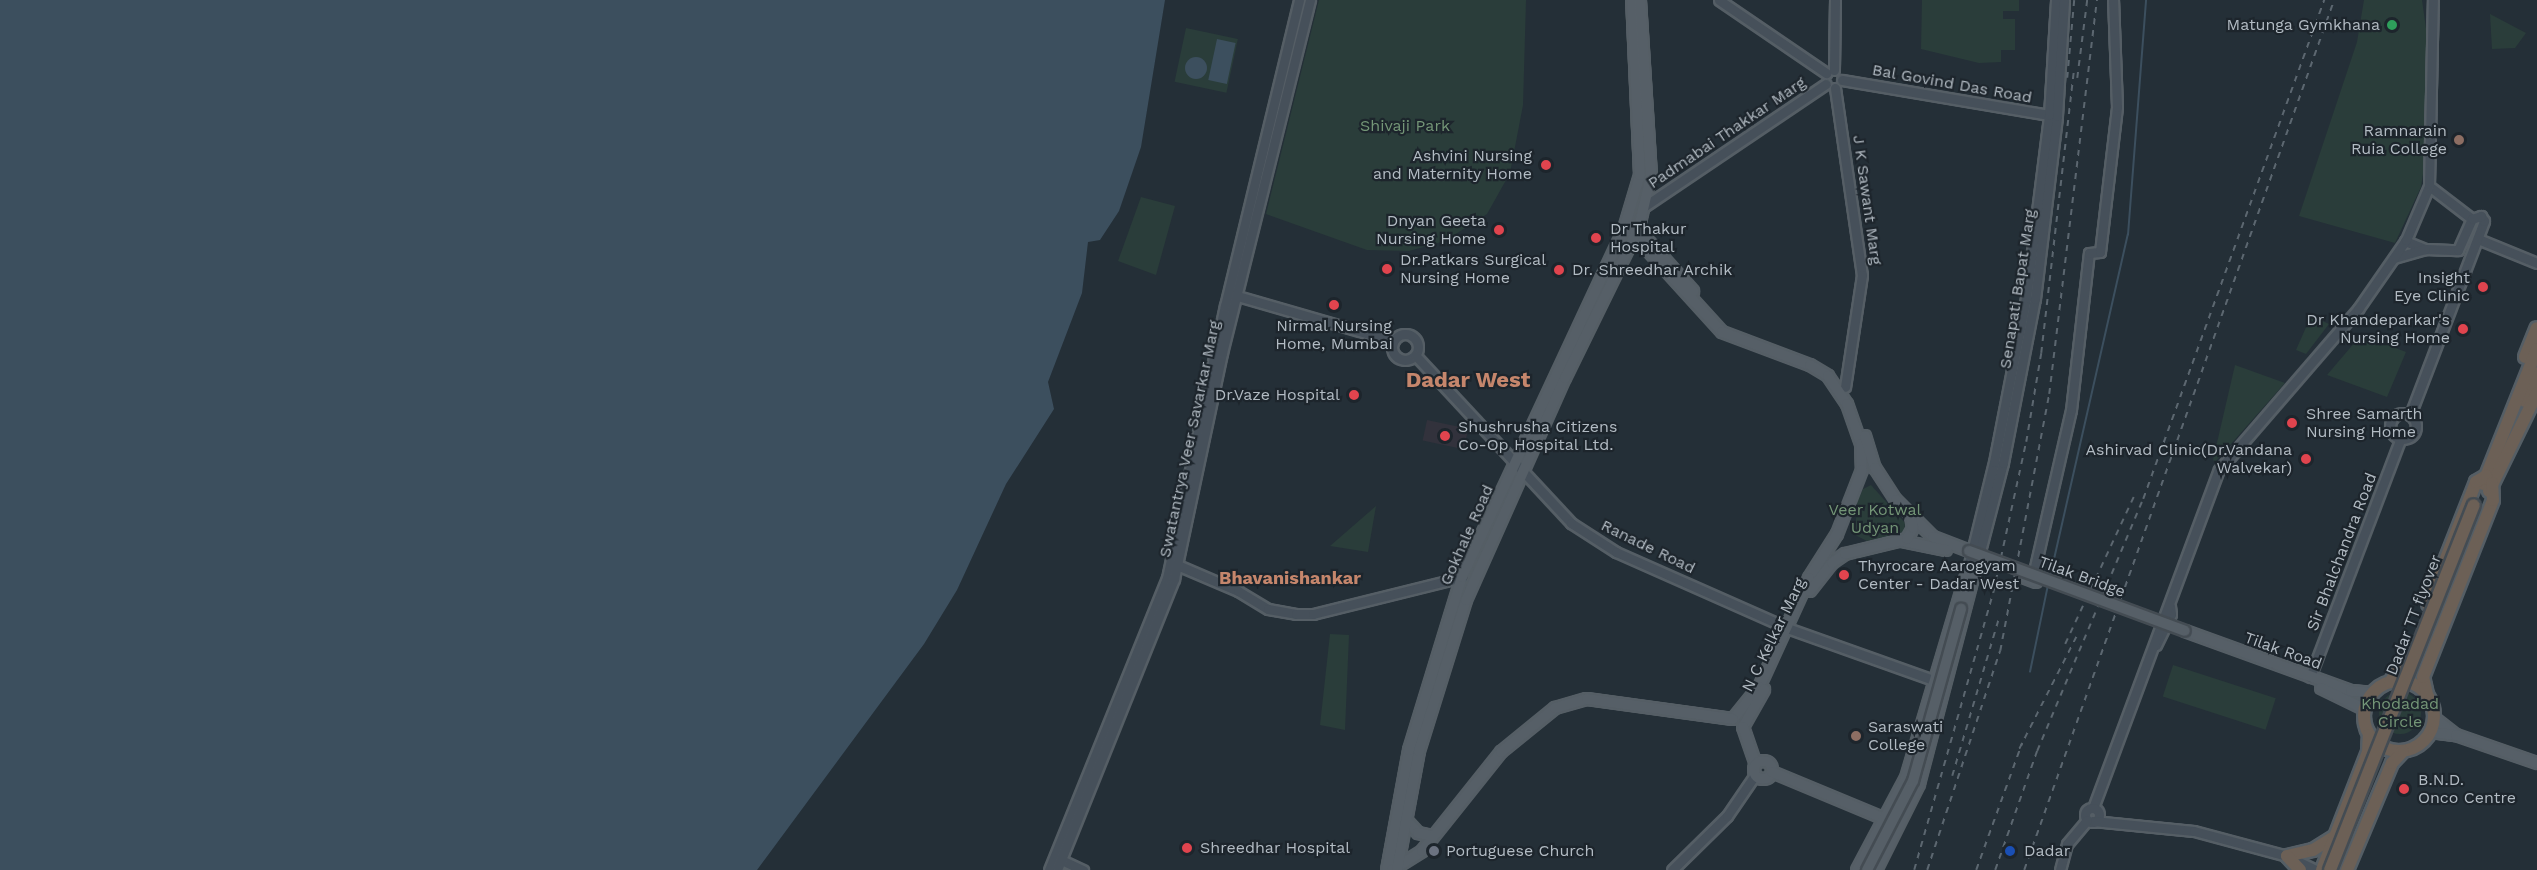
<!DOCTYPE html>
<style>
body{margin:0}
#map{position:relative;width:2537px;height:870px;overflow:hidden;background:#242f37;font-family:"Work Sans",sans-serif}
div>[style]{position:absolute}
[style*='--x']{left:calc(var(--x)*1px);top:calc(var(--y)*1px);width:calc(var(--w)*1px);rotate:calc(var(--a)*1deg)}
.medical>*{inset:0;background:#32323c;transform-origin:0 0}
.green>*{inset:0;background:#2a3d3a;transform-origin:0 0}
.round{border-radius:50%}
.water>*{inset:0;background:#3c4f5e;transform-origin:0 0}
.stream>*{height:1.5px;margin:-0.75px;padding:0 0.75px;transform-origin:0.75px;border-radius:0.75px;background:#3c4f5e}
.roads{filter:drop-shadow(2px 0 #555e65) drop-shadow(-2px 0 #555e65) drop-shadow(0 2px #555e65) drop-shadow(0 -2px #555e65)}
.secondary>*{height:9px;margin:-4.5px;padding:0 4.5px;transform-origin:4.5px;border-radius:4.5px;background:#46505a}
.secondary>.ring{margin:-4.5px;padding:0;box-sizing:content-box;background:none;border:9px solid #46505a;border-radius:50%}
.primary>*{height:10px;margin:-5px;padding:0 5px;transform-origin:5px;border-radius:5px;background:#565f67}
.primary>.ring{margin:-5px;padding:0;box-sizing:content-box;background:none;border:10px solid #565f67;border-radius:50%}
.highway>*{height:12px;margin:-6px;padding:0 6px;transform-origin:6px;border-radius:6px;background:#6c6056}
.highway>.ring{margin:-6px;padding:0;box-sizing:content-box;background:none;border:12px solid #6c6056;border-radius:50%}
.rail>*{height:1.5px;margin-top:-0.75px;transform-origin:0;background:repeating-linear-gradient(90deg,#5c6770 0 6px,transparent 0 12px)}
.bridges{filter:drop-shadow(2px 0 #444c53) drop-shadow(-2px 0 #444c53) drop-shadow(0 2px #444c53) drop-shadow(0 -2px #444c53)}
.primary-bridge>*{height:10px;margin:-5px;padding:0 5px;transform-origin:5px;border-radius:5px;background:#565f67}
.highway-bridge>*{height:12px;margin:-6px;padding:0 6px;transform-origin:6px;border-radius:6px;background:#6c6056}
.dots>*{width:16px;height:16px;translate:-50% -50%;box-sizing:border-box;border:3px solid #1d252c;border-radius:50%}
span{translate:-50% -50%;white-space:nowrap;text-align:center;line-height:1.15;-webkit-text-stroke:4.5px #1d252c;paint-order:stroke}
.poi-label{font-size:16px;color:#b2bbc3}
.right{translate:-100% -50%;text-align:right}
.left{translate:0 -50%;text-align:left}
.street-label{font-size:16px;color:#b2bbc3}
.park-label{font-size:16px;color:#749677}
.neighbourhood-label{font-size:18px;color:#c5866c;font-weight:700}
.district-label{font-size:22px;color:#c5866c;font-weight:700}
</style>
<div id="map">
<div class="medical">
<div style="left:1427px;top:420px;width:42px;height:21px;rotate:12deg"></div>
</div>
<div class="green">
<div style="clip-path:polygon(1319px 0,1526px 0,1523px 105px,1510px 173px,1487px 214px,1445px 241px,1409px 251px,1367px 250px,1266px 214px)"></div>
<div style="clip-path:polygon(1922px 0,2019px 0,2019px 11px,2003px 11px,2003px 19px,2015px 19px,2015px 50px,2001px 50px,2001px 62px,1979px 63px,1921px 49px)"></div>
<div style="clip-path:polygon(2364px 0,2422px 0,2430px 57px,2431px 121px,2421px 187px,2395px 243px,2299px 216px,2357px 42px)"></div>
<div style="clip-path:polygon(2490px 14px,2526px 33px,2515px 48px,2492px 49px)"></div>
<div style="left:1186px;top:28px;width:53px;height:55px;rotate:12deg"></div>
<div style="clip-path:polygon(1141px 197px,1175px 206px,1156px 275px,1118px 261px)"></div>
<div style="clip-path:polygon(2311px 316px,2329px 324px,2306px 354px,2296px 350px)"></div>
<div style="clip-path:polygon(2361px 335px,2406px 352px,2387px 397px,2327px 375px)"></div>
<div style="clip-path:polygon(2235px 365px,2285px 383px,2215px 462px,2213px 460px)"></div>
<div style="clip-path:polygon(1871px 485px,1905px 523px,1904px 532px,1867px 541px,1855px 535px,1857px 502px,1863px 489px)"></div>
<div style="clip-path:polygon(1376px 506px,1368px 552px,1330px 546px)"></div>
<div style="clip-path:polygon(1330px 634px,1349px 635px,1345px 730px,1320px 725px)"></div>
<div style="left:2173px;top:665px;width:108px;height:33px;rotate:18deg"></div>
<div class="round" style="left:2379px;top:692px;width:42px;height:42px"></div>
</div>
<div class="water">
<div style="clip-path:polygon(0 0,1165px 0,1141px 147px,1119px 211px,1100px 240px,1088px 242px,1082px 293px,1048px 382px,1054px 409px,1006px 484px,957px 590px,924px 644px,757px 870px,0 870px)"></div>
<div style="left:1217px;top:39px;width:19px;height:42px;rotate:12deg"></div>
<div class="round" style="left:1185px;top:57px;width:22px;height:22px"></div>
</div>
<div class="stream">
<div style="--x:2050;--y:577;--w:351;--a:-77.2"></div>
<div style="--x:2128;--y:235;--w:236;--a:-85.6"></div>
<div style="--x:2030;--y:672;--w:89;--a:-78.3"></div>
</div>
<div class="roads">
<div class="secondary">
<div style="--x:1719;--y:0;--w:130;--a:34.3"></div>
<div style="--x:1834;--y:70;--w:70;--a:-89.2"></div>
<div style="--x:1842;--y:80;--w:216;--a:9.6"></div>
<div style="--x:1835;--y:88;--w:189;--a:81.8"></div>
<div style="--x:1862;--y:275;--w:113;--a:98.6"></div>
<div style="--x:2429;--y:186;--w:54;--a:37.5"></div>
<div style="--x:1645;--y:206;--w:218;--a:-34"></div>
<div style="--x:2478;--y:239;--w:64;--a:22.1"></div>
<div style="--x:2405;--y:241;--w:22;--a:22"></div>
<div style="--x:2425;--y:249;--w:33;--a:2"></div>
<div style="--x:2458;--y:250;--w:34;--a:-66"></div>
<div style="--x:2394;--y:258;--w:32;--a:-16"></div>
<div style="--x:1234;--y:295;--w:166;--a:16.1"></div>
<div class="ring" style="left:1392px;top:334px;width:17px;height:17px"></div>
<div style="--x:1416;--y:356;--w:228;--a:47.1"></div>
<div style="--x:1571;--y:523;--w:54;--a:32.8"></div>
<div style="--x:1616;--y:552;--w:190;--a:23.9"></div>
<div style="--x:1790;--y:629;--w:152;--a:19.6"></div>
<div class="ring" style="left:2390px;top:413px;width:17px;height:17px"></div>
<div style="--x:2410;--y:415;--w:208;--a:-69.1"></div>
<div style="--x:2484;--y:221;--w:6;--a:-121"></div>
<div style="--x:2481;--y:216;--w:9;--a:162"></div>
<div style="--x:1175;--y:564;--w:69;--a:23.2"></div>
<div style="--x:1238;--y:591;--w:35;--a:31"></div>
<div style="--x:1268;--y:609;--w:28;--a:10"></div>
<div style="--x:1296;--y:614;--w:17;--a:0"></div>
<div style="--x:1313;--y:614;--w:154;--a:-13.9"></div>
<div style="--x:1966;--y:576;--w:117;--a:-76.2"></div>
<div style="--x:1994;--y:462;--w:167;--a:-79"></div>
<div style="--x:2026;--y:298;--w:184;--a:-82.8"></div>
<div style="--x:2049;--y:115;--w:115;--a:-86.5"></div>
<div style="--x:1973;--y:578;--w:119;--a:-75.4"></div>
<div style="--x:2003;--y:463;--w:167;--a:-79"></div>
<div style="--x:2035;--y:299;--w:184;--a:-83.1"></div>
<div style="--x:2057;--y:116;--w:116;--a:-86.5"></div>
<div style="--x:2032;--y:580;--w:174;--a:-77.1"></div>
<div style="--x:2071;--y:410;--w:158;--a:-83.5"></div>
<div style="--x:2089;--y:253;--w:11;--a:-5"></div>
<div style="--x:2100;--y:252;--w:146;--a:-83.3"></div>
<div style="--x:2117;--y:107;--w:107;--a:-92.1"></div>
<div style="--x:2156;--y:645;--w:34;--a:-64"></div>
<div style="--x:2171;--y:614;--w:8;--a:-97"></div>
<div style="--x:2310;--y:677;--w:256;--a:-69.2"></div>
<div style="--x:2093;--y:808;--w:361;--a:-69.6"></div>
<div style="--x:2219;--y:470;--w:213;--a:-49.2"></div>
<div style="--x:2358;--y:309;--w:84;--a:-55.2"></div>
<div style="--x:2406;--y:240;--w:59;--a:-66.9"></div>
<div style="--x:2429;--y:186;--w:186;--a:-88.8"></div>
<div class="ring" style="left:2085px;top:808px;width:5px;height:5px"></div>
<div style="--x:2093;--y:821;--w:101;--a:5.7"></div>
<div style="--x:2194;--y:831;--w:96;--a:15"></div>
<div style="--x:2287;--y:856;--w:32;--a:26"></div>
<div style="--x:1057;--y:858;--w:29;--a:25"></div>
<div style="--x:1049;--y:870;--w:315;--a:-68"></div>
<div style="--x:1167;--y:578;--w:278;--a:-78"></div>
<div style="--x:1225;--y:306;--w:315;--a:-76.4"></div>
<div style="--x:1057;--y:870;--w:314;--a:-68.1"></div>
<div style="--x:1174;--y:579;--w:231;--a:-78"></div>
<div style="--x:1222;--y:353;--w:364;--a:-76"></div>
<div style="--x:1672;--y:870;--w:77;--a:-44.5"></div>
<div style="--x:1727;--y:816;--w:50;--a:-55.7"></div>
<div style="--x:2060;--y:870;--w:27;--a:-75"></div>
<div style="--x:2067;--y:844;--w:31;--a:-50"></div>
</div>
<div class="primary">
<div style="--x:1634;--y:225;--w:89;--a:48.2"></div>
<div style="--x:1632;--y:233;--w:134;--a:47.7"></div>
<div style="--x:1722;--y:332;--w:94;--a:20.6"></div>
<div style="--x:1810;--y:365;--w:21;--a:31"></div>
<div style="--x:1828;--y:376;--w:34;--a:56"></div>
<div style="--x:1847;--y:404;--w:42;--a:70.7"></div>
<div style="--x:1861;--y:444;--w:26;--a:88"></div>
<div style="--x:1862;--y:470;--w:69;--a:111.3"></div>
<div style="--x:1837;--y:534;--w:52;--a:122.5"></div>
<div style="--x:1809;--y:578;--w:120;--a:114.6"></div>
<div style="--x:1759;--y:687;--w:41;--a:129.1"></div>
<div style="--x:1865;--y:436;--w:34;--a:73"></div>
<div style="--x:1875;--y:468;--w:38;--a:57"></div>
<div style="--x:1896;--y:500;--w:52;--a:45"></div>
<div style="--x:1933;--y:537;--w:39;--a:21"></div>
<div style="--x:1902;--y:541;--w:45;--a:11.6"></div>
<div style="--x:2023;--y:577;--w:14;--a:21"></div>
<div style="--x:1810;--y:591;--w:36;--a:-52"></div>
<div style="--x:1832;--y:563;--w:16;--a:-35"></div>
<div style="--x:1845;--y:554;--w:64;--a:-13.6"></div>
<div style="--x:1907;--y:539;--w:13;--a:-61"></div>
<div style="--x:1913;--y:528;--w:11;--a:-100"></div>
<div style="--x:2185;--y:631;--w:177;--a:19.9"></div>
<div style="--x:2351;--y:691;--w:21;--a:5"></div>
<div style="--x:2321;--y:688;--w:48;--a:26"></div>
<div style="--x:2434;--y:718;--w:28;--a:38"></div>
<div style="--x:1743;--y:727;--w:43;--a:-60.4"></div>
<div style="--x:1743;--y:727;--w:39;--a:71"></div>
<div style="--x:2430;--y:732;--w:26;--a:7"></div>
<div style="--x:2456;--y:735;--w:86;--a:19.1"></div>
<div class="ring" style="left:1754px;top:761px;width:8px;height:8px"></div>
<div style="--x:1772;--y:772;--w:128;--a:22.6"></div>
<div style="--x:1406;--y:820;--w:18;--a:47"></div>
<div style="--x:1418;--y:833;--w:14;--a:12"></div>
<div style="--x:1387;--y:870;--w:122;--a:-79.6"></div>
<div style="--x:1409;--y:750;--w:181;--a:-73"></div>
<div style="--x:1462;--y:577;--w:384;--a:-65"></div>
<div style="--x:1624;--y:229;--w:56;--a:-73.5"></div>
<div style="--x:1640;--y:175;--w:175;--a:-92.6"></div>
<div style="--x:1392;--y:870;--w:36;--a:-32"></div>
<div style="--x:1422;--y:851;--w:127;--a:-51.4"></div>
<div style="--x:1501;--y:752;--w:70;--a:-39.2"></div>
<div style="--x:1555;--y:708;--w:33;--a:-16"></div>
<div style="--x:1587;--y:699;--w:147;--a:7.8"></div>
<div style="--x:1397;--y:870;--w:121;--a:-79.5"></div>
<div style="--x:1419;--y:751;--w:158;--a:-72.7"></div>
<div style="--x:1466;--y:600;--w:243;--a:-66"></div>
<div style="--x:1565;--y:378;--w:168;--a:-63.9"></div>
<div style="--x:1639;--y:227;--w:53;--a:-77"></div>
<div style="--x:1651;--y:175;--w:175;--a:-93.6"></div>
<div style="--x:1857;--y:870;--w:104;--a:-62"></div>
<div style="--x:1906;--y:778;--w:211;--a:-73.5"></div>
<div style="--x:1876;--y:870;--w:96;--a:-63.4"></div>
<div style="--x:1919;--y:784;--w:213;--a:-75.3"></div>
</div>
<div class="highway">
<div style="--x:2525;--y:357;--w:31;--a:-68"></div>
<div style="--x:2525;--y:401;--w:30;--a:-67"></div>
<div style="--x:2483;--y:484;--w:145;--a:-68.2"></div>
<div style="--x:2489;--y:491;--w:109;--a:-63.9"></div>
<div style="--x:2428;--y:604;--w:131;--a:-68.5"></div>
<div style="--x:2476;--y:482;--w:12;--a:-31"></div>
<div class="ring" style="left:2364px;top:681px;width:58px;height:58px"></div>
<div style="--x:2390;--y:682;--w:31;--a:-54"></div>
<div style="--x:2427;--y:694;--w:17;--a:-103"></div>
<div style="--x:2423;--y:677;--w:190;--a:-68.4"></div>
<div style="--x:2493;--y:500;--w:17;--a:-93"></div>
<div style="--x:2287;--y:856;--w:27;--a:-13"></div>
<div style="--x:2313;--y:850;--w:26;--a:-32"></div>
<div style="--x:2287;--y:856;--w:19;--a:47"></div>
<div style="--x:2322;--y:870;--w:127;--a:-68.7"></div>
<div style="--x:2368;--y:752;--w:17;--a:-87"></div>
<div style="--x:2347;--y:870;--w:116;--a:-67.2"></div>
<div style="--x:2392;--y:763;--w:16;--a:-47"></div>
</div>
</div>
<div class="rail">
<div style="--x:2067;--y:78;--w:78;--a:-84.9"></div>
<div style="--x:2077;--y:78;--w:79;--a:-82.7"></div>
<div style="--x:2065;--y:644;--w:166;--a:-65"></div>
<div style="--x:2019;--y:749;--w:126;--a:-63"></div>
<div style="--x:1952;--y:776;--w:162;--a:-73.5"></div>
<div style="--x:1914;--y:870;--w:288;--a:-74.1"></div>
<div style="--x:1993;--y:593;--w:155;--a:-77.7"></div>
<div style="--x:2026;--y:442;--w:90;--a:-80.4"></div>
<div style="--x:2041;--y:353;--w:286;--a:-83.4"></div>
<div style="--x:1927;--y:870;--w:231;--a:-71.6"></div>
<div style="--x:2000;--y:651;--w:262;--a:-79.2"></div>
<div style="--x:2049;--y:394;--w:397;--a:-83.1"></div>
<div style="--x:1976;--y:870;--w:135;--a:-70.1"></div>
<div style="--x:1995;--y:870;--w:126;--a:-70.6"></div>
<div style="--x:2037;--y:751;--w:273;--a:-67.2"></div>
<div style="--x:2143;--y:499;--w:531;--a:-70.06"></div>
<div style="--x:2024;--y:870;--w:924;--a:-70.39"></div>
</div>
<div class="bridges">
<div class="primary-bridge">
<div style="--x:1969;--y:551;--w:230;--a:20.3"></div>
<div style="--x:1867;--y:870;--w:100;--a:-62.7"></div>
<div style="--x:1913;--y:781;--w:179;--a:-74.4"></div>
</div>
<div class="highway-bridge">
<div style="--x:2330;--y:870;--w:392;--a:-68.5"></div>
</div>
</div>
<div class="dots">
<div style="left:2392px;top:25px;background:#2e9e5b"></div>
<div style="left:2459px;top:140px;background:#8d6e63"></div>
<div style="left:1546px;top:165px;background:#e0444e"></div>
<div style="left:1499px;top:230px;background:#e0444e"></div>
<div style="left:1596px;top:238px;background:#e0444e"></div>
<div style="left:1387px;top:269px;background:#e0444e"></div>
<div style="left:1559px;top:270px;background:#e0444e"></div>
<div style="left:2483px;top:287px;background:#e0444e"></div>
<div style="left:1334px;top:305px;background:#e0444e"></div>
<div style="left:2463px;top:329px;background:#e0444e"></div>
<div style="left:1354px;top:395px;background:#e0444e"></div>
<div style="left:2292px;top:423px;background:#e0444e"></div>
<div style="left:1445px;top:436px;background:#e0444e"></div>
<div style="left:2306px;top:459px;background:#e0444e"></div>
<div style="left:1844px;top:575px;background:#e0444e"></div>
<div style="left:1856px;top:736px;background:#8d6e63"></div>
<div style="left:2404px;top:789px;background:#e0444e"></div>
<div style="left:1187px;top:848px;background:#e0444e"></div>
<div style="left:1434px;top:851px;background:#6b7280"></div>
<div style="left:2010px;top:851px;background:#1a4fb4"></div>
</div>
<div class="poi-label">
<span class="right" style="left:2380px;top:25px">Matunga Gymkhana</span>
<span class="right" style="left:2447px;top:140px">Ramnarain<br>Ruia College</span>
<span class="right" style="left:1532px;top:165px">Ashvini Nursing<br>and Maternity Home</span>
<span class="right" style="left:1486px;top:230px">Dnyan Geeta<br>Nursing Home</span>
<span class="left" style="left:1610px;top:238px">Dr Thakur<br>Hospital</span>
<span class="left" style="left:1400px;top:269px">Dr.Patkars Surgical<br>Nursing Home</span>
<span class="left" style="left:1572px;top:270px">Dr. Shreedhar Archik</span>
<span class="right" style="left:2470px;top:287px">Insight<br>Eye Clinic</span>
<span class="right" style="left:2450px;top:329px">Dr Khandeparkar's<br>Nursing Home</span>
<span style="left:1334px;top:335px">Nirmal Nursing<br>Home, Mumbai</span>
<span class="right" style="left:1340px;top:395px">Dr.Vaze Hospital</span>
<span class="left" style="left:2306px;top:423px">Shree Samarth<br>Nursing Home</span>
<span class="left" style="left:1458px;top:436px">Shushrusha Citizens<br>Co-Op Hospital Ltd.</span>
<span class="right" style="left:2292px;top:459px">Ashirvad Clinic(Dr.Vandana<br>Walvekar)</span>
<span class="left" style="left:1858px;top:575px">Thyrocare Aarogyam<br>Center - Dadar West</span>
<span class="left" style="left:1868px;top:736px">Saraswati<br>College</span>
<span class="left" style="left:2418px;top:789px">B.N.D.<br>Onco Centre</span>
<span class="left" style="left:1200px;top:848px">Shreedhar Hospital</span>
<span class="left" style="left:1446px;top:851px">Portuguese Church</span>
<span class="left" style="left:2024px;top:851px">Dadar</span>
</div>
<div class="street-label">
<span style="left:1952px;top:84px;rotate:10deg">Bal Govind Das Road</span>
<span style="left:1727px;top:133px;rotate:-34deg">Padmabai Thakkar Marg</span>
<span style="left:1867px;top:200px;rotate:82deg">J K Sawant Marg</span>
<span style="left:2018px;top:289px;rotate:-81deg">Senapati Bapat Marg</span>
<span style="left:1190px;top:439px;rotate:-78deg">Swatantrya Veer Savarkar Marg</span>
<span style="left:1467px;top:535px;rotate:-66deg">Gokhale Road</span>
<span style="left:1648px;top:547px;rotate:26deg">Ranade Road</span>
<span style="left:2342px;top:552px;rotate:-69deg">Sir Bhalchandra Road</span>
<span style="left:2082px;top:577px;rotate:20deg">Tilak Bridge</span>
<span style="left:2414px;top:615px;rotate:-69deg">Dadar TT flyover</span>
<span style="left:1774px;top:635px;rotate:-64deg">N C Kelkar Marg</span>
<span style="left:2283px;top:651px;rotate:20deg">Tilak Road</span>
</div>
<div class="park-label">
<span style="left:1405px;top:126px">Shivaji Park</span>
<span style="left:1875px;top:519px">Veer Kotwal<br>Udyan</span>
<span style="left:2400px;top:713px">Khodadad<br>Circle</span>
</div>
<div class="neighbourhood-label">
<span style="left:1290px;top:578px">Bhavanishankar</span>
</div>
<div class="district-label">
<span style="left:1468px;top:380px">Dadar West</span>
</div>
</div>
